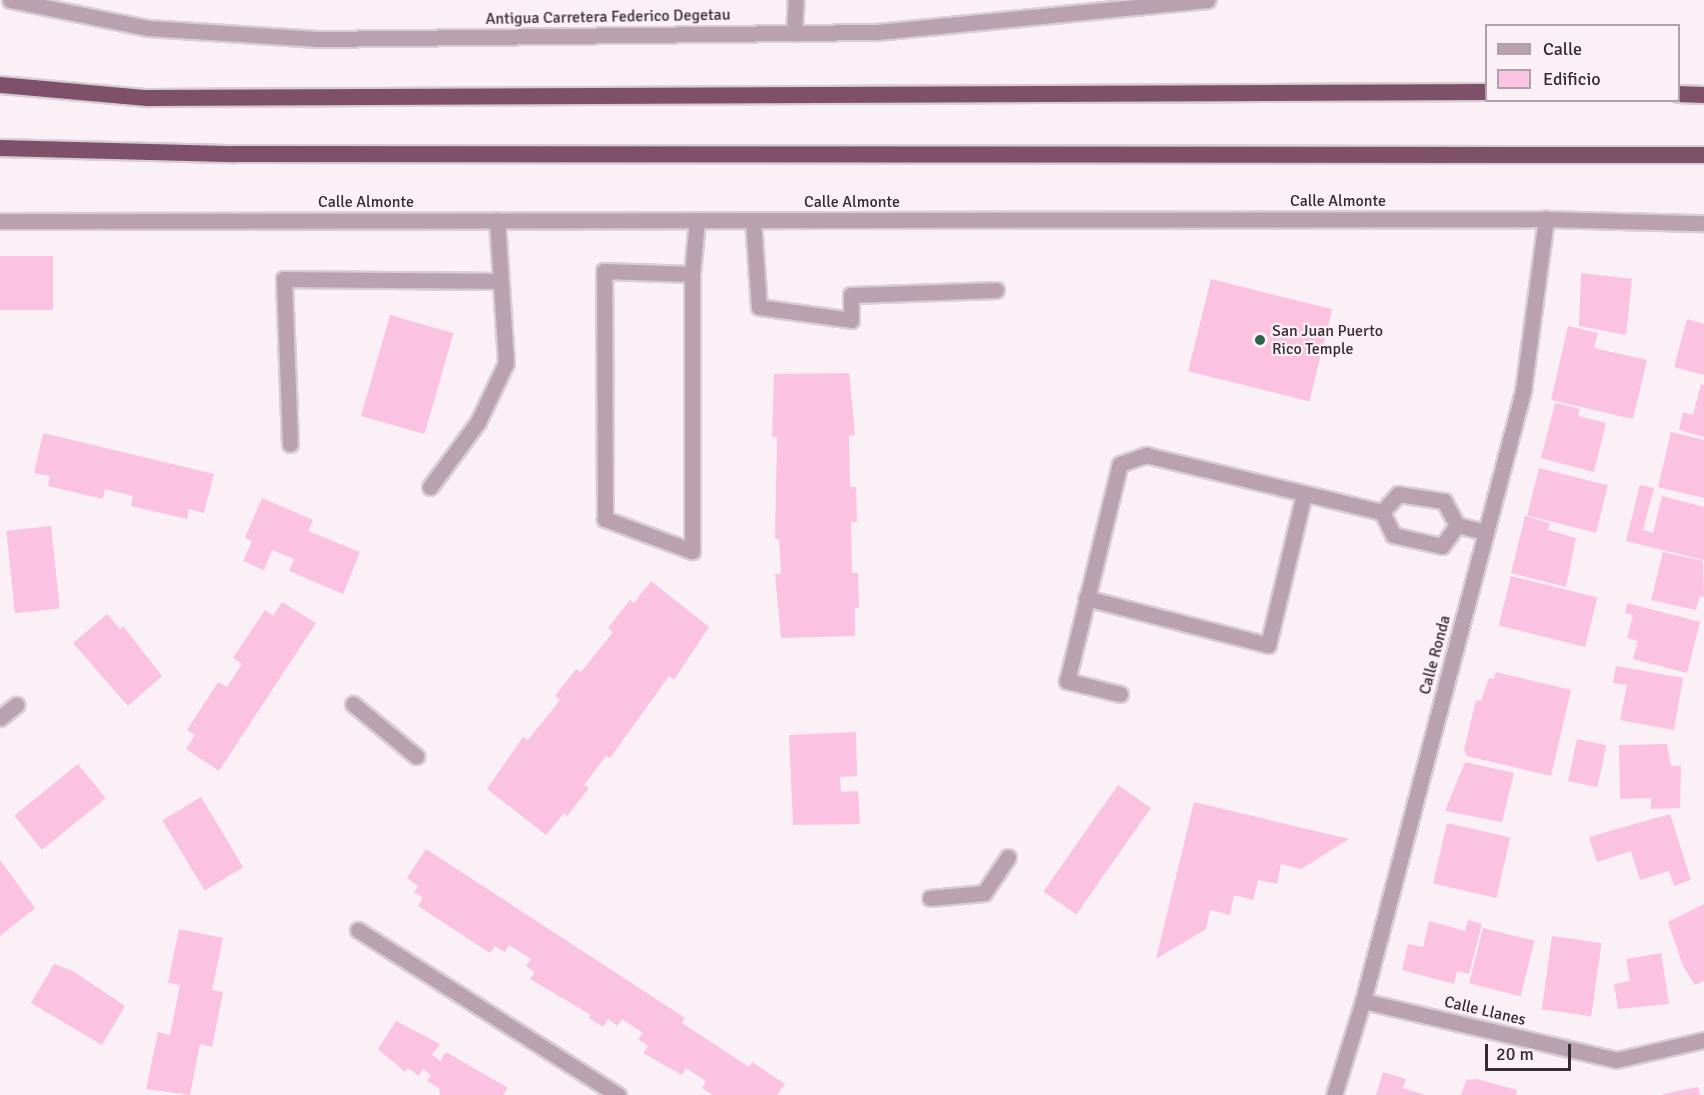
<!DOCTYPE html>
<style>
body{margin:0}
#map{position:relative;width:1704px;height:1095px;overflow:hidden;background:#fbf0f6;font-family:Signika,sans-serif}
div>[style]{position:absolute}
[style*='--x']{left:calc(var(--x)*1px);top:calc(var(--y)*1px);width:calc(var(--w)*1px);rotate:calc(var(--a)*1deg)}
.building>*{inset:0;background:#fcc2e2;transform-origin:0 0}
.roads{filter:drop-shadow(2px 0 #d8cdd3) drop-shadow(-2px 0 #d8cdd3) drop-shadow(0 2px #d8cdd3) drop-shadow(0 -2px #d8cdd3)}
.service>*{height:15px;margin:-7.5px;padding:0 7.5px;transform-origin:7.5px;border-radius:7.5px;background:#baa1ae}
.minor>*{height:15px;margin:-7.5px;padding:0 7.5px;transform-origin:7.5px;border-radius:7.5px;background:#baa1ae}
.tertiary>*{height:15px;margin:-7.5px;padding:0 7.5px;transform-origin:7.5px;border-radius:7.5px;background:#baa1ae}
.trunk>*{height:16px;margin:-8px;padding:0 8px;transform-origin:8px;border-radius:8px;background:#7e506a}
.dots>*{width:16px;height:16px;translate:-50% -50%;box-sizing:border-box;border:3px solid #fbf0f6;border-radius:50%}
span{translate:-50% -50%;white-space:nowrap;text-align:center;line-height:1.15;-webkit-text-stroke:4.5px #fbf0f6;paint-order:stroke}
.street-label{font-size:16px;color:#362c31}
.poi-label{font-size:16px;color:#362c31}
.left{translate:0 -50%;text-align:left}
.legend{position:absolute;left:1485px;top:24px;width:195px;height:78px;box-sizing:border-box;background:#fbf0f6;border:2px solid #aca2a7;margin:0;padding:8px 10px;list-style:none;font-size:18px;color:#362c31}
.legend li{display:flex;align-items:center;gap:12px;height:30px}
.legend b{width:30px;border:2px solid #aca2a7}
.scale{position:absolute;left:1485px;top:1044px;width:86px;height:27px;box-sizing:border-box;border:3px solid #362c31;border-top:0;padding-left:8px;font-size:18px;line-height:21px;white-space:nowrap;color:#362c31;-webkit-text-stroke:4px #fbf0f6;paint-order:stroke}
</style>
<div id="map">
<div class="building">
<div style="left:0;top:256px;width:53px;height:54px"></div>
<div style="clip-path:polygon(1581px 273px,1632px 279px,1626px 335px,1579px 326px)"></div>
<div style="left:1211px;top:279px;width:125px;height:95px;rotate:14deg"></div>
<div style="left:390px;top:315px;width:66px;height:105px;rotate:16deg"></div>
<div style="clip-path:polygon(1687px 319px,1704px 324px,1704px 375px,1674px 367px)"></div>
<div style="clip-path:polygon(1568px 326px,1598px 333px,1594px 348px,1647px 360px,1633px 419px,1551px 400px)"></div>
<div style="clip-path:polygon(849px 373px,855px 435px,849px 436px,850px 487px,856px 487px,857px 522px,851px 522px,852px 573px,858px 573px,859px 608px,855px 608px,855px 636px,781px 638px,775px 574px,781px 574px,779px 539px,775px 539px,777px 437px,772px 437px,774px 374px)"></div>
<div style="clip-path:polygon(1701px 384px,1704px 385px,1704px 437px,1679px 430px,1683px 412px,1693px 415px)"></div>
<div style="clip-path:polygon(1555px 403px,1580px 409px,1578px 416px,1606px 423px,1594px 472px,1541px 458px)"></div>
<div style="clip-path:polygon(1671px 432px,1704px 440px,1704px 498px,1658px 487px)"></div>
<div style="clip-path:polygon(43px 433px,214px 474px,204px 513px,189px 509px,187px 519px,131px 506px,133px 496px,105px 489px,103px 499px,48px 486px,50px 476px,34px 473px)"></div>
<div style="left:1539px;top:468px;width:71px;height:49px;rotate:14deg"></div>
<div style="clip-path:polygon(1640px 485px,1654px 488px,1643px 530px,1653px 533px,1662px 496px,1704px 507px,1704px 560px,1626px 541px)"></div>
<div style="clip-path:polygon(262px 498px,313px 520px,308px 531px,360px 552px,343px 594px,289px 571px,294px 559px,272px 550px,264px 570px,243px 561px,252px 541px,245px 538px)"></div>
<div style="clip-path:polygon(1525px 516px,1550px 523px,1548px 530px,1576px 538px,1566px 587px,1511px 573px)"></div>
<div style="left:51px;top:526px;width:83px;height:45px;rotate:84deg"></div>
<div style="clip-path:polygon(1663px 552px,1703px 561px,1704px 597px,1700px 596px,1696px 610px,1651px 600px)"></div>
<div style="left:1511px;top:576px;width:89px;height:51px;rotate:14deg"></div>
<div style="clip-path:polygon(651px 581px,709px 627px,674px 680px,669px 676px,610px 758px,606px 756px,584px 785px,589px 788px,567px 816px,564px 813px,546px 835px,487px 789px,523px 737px,528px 740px,560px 700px,555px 696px,576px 669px,581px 672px,613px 632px,608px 628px,630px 600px,634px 603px)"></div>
<div style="clip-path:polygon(282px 602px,316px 623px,219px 771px,186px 749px,195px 735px,187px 730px,218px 682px,227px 687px,242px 664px,233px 658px,265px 610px,273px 616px)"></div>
<div style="clip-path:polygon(1627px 603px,1700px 622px,1687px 673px,1633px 659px,1638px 641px,1627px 638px,1633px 615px,1625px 613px)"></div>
<div style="clip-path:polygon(107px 614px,120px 629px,123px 626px,162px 676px,128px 706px,73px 643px)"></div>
<div style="clip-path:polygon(1616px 666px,1683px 678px,1674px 730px,1620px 720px,1627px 685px,1613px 683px)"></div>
<div style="clip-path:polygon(1496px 672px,1571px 690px,1551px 776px,1467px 756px,1464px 750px,1476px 700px,1481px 701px,1489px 678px,1494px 679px)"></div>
<div style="clip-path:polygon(856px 732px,857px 776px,840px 777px,841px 792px,858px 791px,860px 824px,793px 825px,789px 735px)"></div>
<div style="left:1577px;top:739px;width:30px;height:43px;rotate:12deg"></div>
<div style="clip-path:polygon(1667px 744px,1671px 766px,1681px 766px,1680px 808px,1651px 809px,1651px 798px,1620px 799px,1619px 745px)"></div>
<div style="clip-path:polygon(1465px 762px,1514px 773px,1502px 822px,1445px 811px)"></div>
<div style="left:78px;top:764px;width:44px;height:82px;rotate:51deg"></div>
<div style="left:1118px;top:785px;width:40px;height:130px;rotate:35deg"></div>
<div style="left:201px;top:797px;width:82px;height:45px;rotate:59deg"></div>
<div style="clip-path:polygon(1194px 802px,1349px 839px,1301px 869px,1281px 864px,1277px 884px,1258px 880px,1253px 900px,1234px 895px,1230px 915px,1210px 910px,1206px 929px,1156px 959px)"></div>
<div style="clip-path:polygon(1670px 814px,1691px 880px,1674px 886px,1669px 871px,1640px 880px,1631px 851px,1597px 862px,1589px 837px)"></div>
<div style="left:1447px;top:823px;width:65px;height:62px;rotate:13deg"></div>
<div style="clip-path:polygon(426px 849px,685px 1018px,682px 1023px,749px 1067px,752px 1062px,785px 1084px,777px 1095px,713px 1095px,702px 1088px,706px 1081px,686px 1068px,682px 1075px,643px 1053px,648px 1046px,638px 1039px,643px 1033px,622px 1019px,617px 1026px,608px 1019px,603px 1027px,589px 1018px,591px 1015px,530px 979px,535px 972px,526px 966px,531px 959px,509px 945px,505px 952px,495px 946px,490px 953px,418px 906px,423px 898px,414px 892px,418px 886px,407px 878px)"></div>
<div style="clip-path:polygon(0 860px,35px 908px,0 936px)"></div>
<div style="clip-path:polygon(1704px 904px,1704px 981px,1695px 985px,1683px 966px,1668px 922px)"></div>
<div style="clip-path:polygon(1468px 920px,1482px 924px,1469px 974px,1457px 971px,1454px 984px,1402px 970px,1408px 944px,1423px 947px,1429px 921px,1465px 931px)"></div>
<div style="left:1483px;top:928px;width:53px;height:57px;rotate:14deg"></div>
<div style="clip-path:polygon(179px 929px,223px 938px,212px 990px,223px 992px,212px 1047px,200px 1044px,190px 1095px,146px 1089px,158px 1032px,170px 1035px,180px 985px,168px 983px)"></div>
<div style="left:1552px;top:936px;width:50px;height:74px;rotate:8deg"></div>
<div style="clip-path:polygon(1661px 953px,1669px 1004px,1618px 1009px,1614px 984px,1630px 981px,1626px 959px)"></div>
<div style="clip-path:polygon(54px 964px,73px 971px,125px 1006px,102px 1045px,31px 1003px)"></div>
<div style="clip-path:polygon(396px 1021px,440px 1044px,432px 1055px,440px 1061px,446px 1052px,508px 1088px,503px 1095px,440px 1095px,439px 1088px,427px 1081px,431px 1075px,423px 1069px,419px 1076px,408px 1068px,405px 1072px,378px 1049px)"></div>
<div style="clip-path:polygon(1383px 1072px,1406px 1079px,1403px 1088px,1425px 1095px,1376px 1095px)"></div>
<div style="clip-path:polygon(1477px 1079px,1517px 1090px,1516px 1095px,1461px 1095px,1466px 1080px)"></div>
<div style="clip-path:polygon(1698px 1087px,1700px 1095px,1663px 1095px,1663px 1094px)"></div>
</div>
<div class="roads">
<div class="service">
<div style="--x:753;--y:220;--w:87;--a:86.1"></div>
<div style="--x:759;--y:307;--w:93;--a:8"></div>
<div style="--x:851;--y:320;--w:25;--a:-90"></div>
<div style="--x:851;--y:295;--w:145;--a:-2"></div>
<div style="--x:692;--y:274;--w:277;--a:90"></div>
<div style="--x:692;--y:551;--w:93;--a:-159.8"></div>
<div style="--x:605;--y:519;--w:248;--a:-90.2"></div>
<div style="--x:604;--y:271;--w:88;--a:2"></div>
<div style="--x:692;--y:274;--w:54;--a:-84.7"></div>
<div style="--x:290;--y:444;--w:165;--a:-92.1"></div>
<div style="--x:284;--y:279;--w:215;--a:0.5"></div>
<div style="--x:430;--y:487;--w:81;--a:-53.6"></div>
<div style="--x:478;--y:422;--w:65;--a:-64.6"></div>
<div style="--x:506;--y:363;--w:143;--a:-93.6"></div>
<div style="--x:1382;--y:512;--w:24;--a:-48"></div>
<div style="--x:1398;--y:494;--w:47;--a:8.7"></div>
<div style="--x:1444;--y:501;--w:27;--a:62"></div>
<div style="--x:1457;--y:525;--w:30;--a:14"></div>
<div style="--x:1382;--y:512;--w:25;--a:64"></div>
<div style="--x:1393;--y:535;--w:50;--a:12.7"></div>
<div style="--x:1442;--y:546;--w:26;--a:-54"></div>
<div style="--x:1086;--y:598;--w:188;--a:14.5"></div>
<div style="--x:1268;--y:645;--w:155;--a:-76.6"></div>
<div style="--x:1120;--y:694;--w:55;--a:-166.2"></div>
<div style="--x:1067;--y:681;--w:223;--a:-76.3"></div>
<div style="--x:1120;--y:464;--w:28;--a:-19"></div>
<div style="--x:1146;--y:455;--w:243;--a:13.6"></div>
<div style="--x:353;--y:704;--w:82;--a:39.5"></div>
<div style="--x:0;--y:718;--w:21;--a:-39"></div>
<div style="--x:930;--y:898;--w:54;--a:-5.3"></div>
<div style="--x:984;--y:893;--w:43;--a:-56.3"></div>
</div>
<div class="minor">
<div style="--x:794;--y:33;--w:33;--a:-87"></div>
<div style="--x:0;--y:221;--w:1546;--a:-0.07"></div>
<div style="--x:1546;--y:219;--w:158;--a:1.5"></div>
<div style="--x:358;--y:930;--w:308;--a:32.4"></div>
<div style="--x:1363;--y:1001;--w:260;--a:13.1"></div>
<div style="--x:1616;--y:1060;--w:90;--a:-12.8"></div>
<div style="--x:1334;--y:1095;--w:98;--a:-72.9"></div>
<div style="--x:1363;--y:1001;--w:631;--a:-75.3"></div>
<div style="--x:1523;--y:391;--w:174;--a:-82.4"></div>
</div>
<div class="tertiary">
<div style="--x:10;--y:0;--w:141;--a:11.5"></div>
<div style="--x:148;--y:28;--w:170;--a:3.7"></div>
<div style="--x:318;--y:39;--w:558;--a:-0.72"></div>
<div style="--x:876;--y:32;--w:333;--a:-5.5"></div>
</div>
<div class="trunk">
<div style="--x:0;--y:85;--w:148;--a:5.1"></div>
<div style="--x:147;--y:98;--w:1339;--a:-0.26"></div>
<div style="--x:1678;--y:94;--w:26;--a:2"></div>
<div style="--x:0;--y:148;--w:235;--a:1.5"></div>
<div style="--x:235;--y:154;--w:1469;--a:0.04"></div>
</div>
</div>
<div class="dots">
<div style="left:1260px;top:340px;background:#2b654e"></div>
</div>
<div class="street-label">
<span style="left:608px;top:17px;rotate:-1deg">Antigua Carretera Federico Degetau</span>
<span style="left:1338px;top:201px">Calle Almonte</span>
<span style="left:366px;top:202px">Calle Almonte</span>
<span style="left:852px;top:202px">Calle Almonte</span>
<span style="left:1435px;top:655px;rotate:-75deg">Calle Ronda</span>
<span style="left:1485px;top:1011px;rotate:13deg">Calle Llanes</span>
</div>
<div class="poi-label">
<span class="left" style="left:1272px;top:340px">San Juan Puerto<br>Rico Temple</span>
</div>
<ul class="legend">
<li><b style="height:8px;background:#baa1ae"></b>Calle</li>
<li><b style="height:16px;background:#fcc2e2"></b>Edificio</li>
</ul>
<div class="scale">20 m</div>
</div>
